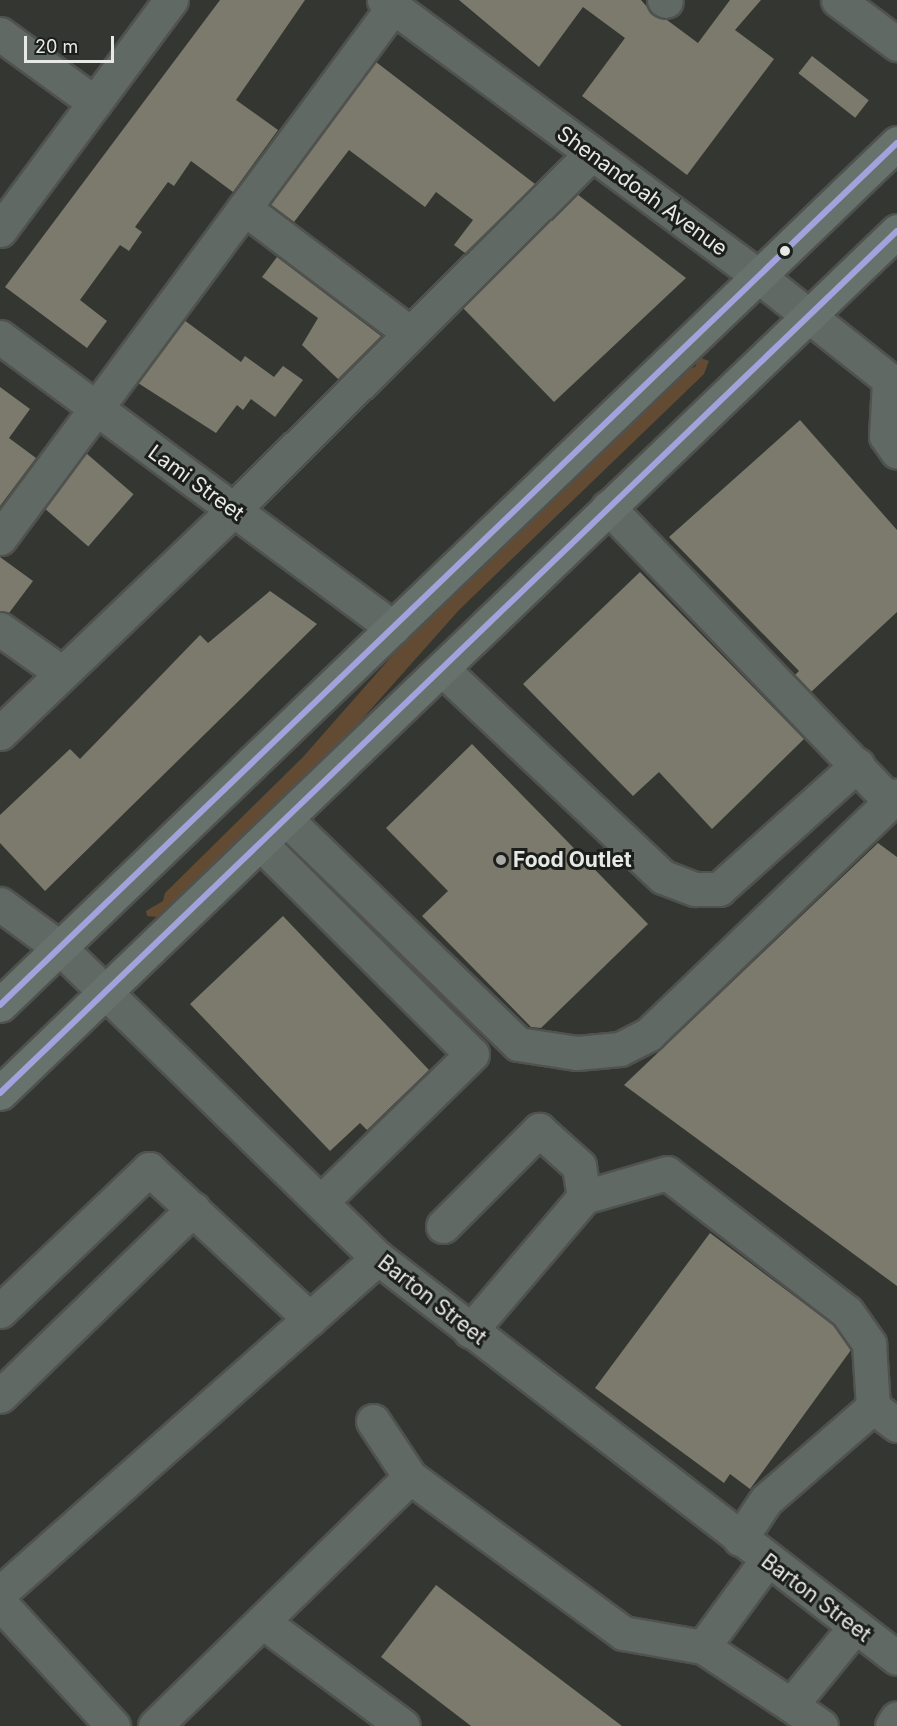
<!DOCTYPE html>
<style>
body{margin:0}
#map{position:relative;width:897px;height:1726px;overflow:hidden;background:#343632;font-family:Inter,sans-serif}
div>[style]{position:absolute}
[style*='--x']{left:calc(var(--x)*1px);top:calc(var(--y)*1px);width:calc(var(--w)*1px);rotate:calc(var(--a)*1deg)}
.green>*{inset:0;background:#624b32}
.building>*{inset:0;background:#7c7a6c;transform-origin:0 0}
.roads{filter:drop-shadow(2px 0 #50524f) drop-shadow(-2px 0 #50524f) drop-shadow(0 2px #50524f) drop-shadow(0 -2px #50524f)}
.minor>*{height:33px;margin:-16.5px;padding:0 16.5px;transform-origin:16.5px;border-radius:16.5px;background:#616964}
.major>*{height:33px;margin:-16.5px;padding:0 16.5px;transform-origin:16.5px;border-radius:16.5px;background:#68726c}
.bus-1>*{height:6px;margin:-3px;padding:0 3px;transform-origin:3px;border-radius:3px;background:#a2a3dc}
.dots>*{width:16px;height:16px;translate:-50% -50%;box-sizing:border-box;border:3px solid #1c1e1b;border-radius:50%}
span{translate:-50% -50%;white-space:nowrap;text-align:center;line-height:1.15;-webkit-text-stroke:6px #1c1e1b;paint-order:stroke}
.street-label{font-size:21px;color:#e6e9e4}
.poi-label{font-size:21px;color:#e6e9e4;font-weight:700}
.left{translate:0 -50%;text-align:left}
.scale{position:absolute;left:24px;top:36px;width:90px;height:27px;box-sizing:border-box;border:3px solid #e6e9e4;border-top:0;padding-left:8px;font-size:18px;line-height:21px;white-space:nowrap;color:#e6e9e4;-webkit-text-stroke:4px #1c1e1b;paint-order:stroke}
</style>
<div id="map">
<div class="green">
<div style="clip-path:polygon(699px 357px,709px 361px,704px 374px,459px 610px,340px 744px,157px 917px,147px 916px,146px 911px,163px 901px,165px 893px,303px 757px,399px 648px,688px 369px,695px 367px)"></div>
</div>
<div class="building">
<div style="clip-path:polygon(220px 0,305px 0,236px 100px,278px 130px,233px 192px,191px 161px,174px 186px,168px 182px,135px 227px,142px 232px,129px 251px,120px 245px,80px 300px,107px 321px,87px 348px,5px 287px)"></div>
<div style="clip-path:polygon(459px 0,641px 0,655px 16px,667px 20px,698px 43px,730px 0,761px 0,735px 30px,774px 59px,687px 175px,582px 96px,625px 38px,583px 7px,539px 67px)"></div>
<div style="left:812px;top:56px;width:72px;height:22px;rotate:38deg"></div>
<div style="clip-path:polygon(376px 62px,535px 184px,465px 253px,454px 245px,473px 220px,436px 192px,425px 207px,349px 150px,294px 222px,270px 204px)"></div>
<div style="clip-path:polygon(577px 194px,686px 278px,554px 402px,463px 308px)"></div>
<div style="clip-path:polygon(277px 257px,381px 336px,338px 379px,302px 345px,318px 318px,262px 277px)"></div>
<div style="clip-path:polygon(184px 320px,241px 362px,245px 356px,274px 377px,283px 366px,303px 380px,275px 417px,251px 399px,243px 410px,237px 405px,216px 433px,138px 383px)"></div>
<div style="clip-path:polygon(0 387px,30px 409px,9px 438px,36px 458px,0 506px)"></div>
<div style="clip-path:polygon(800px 420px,897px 530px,897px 612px,811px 692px,795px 675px,799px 671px,669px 537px)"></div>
<div style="left:86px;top:453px;width:63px;height:69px;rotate:41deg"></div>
<div style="clip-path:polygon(0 557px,33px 581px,9px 613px,0 611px)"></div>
<div style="clip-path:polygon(640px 572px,804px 739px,712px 829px,659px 772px,633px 796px,523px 684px)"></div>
<div style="clip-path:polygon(270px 591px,317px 624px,45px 891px,0 843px,0 815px,70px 749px,80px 759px,200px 635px,208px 643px)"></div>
<div style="clip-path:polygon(472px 744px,648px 924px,541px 1028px,531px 1027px,422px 916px,448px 891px,386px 828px)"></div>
<div style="clip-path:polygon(878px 843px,897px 857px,897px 1286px,624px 1085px)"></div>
<div style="clip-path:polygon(283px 916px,429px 1070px,367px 1130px,360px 1123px,330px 1151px,190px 1004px)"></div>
<div style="clip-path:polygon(710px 1233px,833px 1325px,851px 1350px,750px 1489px,730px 1474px,724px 1483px,595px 1388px)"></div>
<div style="clip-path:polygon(436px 1585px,622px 1726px,471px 1726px,381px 1657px)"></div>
</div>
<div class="roads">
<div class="minor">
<div style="--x:384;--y:0;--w:463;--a:36.4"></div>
<div style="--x:757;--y:275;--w:179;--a:38.4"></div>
<div style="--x:664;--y:0;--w:2;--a:27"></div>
<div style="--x:838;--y:0;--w:74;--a:36.7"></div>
<div style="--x:0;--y:34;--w:117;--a:36"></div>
<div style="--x:244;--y:208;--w:208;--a:37"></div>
<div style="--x:0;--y:230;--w:287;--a:-53.4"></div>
<div style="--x:0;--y:337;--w:489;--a:36.5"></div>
<div style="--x:889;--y:381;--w:55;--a:93.1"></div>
<div style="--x:886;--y:436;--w:19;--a:55"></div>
<div style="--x:608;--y:507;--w:409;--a:46.2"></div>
<div style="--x:0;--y:538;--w:661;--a:-53.49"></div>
<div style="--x:0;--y:629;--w:76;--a:35.4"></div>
<div style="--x:442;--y:669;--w:303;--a:43.3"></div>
<div style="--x:663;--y:877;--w:34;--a:21"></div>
<div style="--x:695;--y:889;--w:24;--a:0"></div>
<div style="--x:719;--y:889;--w:186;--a:-41.9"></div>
<div style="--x:0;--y:733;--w:323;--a:-43.7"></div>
<div style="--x:233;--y:510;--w:506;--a:-44.84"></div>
<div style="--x:287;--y:820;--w:322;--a:44.1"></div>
<div style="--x:518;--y:1044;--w:60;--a:8.7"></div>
<div style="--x:577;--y:1053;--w:43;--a:-5.3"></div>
<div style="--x:620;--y:1049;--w:33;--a:-27"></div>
<div style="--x:649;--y:1034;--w:344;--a:-43.9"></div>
<div style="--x:262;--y:845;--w:296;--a:44.9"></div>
<div style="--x:472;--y:1054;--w:211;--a:135.6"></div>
<div style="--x:0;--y:904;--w:74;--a:36.3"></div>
<div style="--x:60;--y:948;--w:444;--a:44.3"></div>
<div style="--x:378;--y:1258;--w:655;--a:37.62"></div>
<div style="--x:443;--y:1226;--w:136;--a:-45"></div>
<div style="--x:539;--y:1130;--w:54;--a:42"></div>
<div style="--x:579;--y:1166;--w:31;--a:81"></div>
<div style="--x:0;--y:1311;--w:206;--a:-43.6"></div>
<div style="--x:149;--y:1169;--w:220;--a:43"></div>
<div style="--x:470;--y:1331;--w:176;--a:-49.6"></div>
<div style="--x:584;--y:1197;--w:86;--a:-16.1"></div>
<div style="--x:667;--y:1173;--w:227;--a:37.7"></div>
<div style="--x:847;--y:1312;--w:39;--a:55"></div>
<div style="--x:869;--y:1344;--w:63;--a:86.4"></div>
<div style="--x:873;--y:1407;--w:30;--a:37"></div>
<div style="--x:0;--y:1396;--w:269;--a:-44.1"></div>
<div style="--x:373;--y:1421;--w:67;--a:56.5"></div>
<div style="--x:740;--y:1539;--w:47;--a:-56.3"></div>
<div style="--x:766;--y:1500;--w:142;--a:-41"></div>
<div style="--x:0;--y:1593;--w:505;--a:-41.55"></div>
<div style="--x:0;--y:1603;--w:167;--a:47.4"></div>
<div style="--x:263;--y:1622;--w:174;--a:36.6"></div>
<div style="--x:703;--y:1647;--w:108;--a:-53.7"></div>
<div style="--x:155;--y:1726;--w:356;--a:-44.3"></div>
<div style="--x:410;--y:1477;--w:264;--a:36.2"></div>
<div style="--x:623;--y:1633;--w:81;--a:9.9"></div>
<div style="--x:703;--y:1647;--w:105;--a:33.4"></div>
<div style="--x:821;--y:1726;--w:37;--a:-145"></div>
<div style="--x:791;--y:1705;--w:99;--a:-50.7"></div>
<div style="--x:892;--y:1726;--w:9;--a:-58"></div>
</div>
<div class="major">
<div style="--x:0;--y:1005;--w:1244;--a:-43.86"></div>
<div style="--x:0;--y:1093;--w:1244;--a:-43.86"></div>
</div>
</div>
<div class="bus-1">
<div style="--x:0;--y:1005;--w:1244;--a:-43.86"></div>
<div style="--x:0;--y:1093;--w:1244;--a:-43.86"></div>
</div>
<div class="dots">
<div style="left:785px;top:251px;background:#e6e9e4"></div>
<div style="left:501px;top:860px;background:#a8aaa6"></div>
</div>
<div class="street-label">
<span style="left:642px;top:191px;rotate:36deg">Shenandoah Avenue</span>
<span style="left:196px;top:483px;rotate:36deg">Lami Street</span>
<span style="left:432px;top:1300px;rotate:38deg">Barton Street</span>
<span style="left:816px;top:1598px;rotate:37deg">Barton Street</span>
</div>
<div class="poi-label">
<span class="left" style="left:513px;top:860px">Food Outlet</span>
</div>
<div class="scale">20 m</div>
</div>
